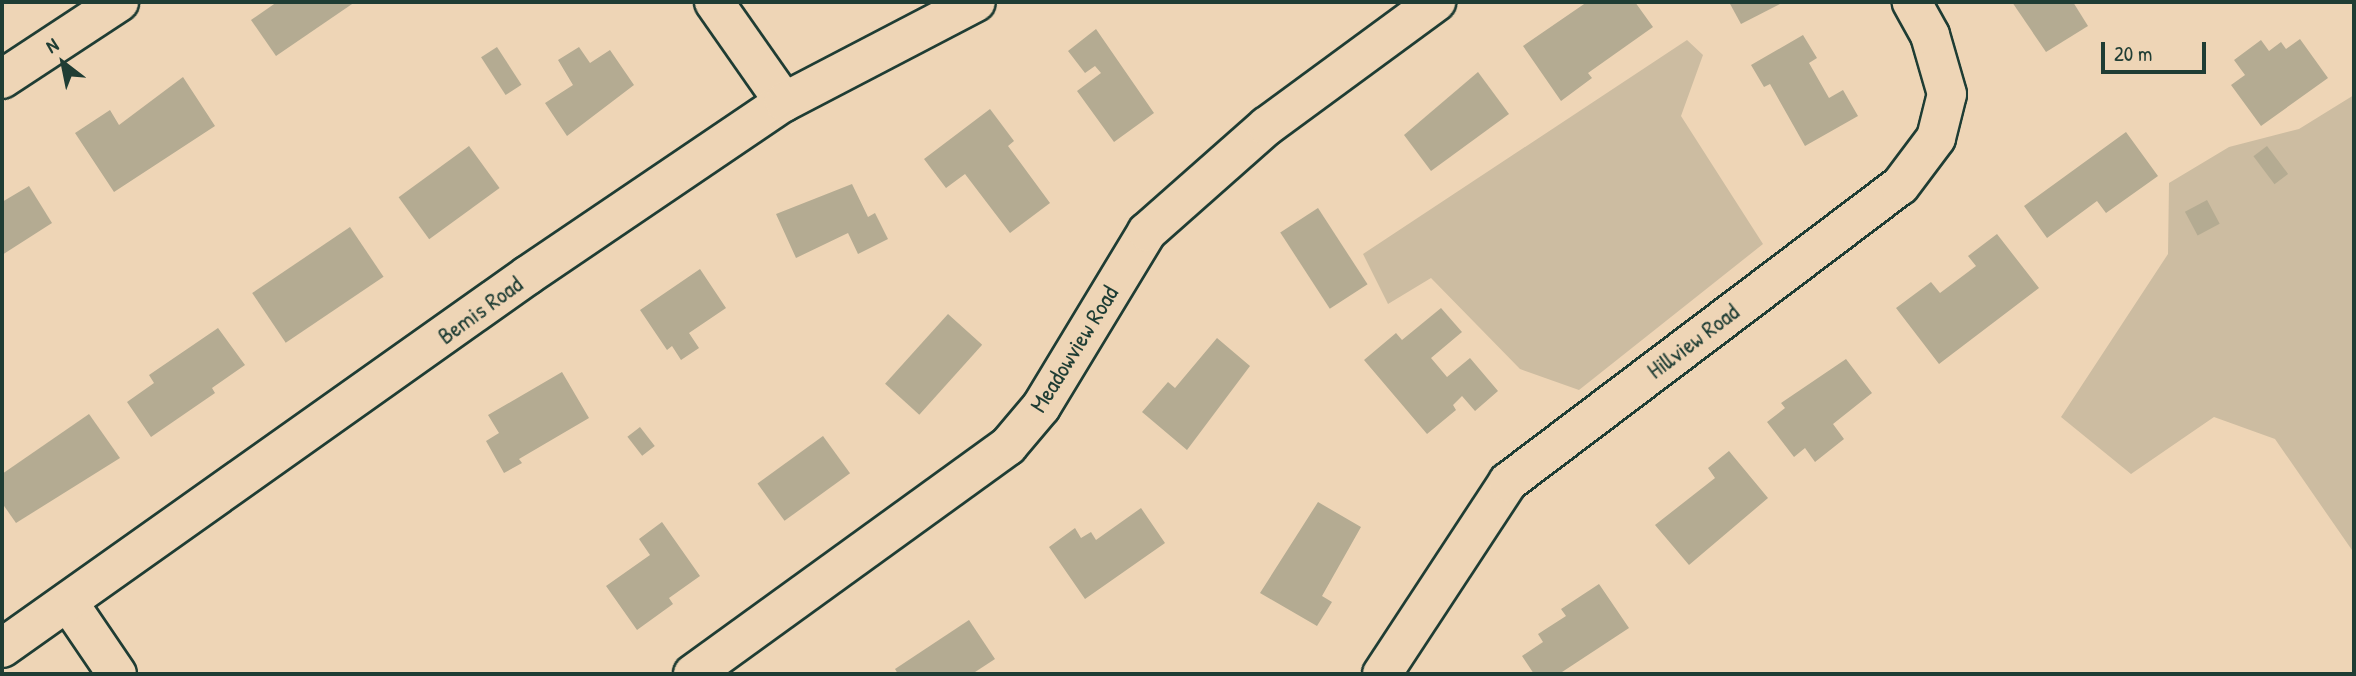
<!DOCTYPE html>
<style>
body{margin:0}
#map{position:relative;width:2356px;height:676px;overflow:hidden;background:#eed5b6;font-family:"Patrick Hand",sans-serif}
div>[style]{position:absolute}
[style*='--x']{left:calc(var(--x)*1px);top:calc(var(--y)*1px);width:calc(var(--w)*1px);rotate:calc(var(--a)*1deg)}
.green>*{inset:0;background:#ccbca1}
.building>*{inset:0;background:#b4ab92;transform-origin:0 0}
.roads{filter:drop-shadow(2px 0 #1f3d34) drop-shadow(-2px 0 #1f3d34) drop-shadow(0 2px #1f3d34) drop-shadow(0 -2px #1f3d34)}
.minor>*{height:38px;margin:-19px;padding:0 19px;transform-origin:19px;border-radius:19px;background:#eed5b6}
span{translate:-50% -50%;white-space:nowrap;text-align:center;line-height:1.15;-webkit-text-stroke:5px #eed5b6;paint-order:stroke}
.street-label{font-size:24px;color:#1f3d34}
.frame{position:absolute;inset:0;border:4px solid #1f3d34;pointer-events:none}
.north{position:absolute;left:28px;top:28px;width:70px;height:70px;-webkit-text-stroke:5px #eed5b6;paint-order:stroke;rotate:328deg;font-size:19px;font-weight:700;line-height:28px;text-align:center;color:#1f3d34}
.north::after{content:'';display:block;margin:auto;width:24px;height:32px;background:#1f3d34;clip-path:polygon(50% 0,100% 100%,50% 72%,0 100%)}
.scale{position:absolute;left:2101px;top:42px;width:105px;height:32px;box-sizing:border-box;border:4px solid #1f3d34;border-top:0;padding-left:9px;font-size:21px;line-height:24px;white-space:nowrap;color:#1f3d34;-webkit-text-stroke:5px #eed5b6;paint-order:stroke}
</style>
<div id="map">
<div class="green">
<div style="clip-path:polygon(1687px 40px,1703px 55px,1681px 116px,1763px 244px,1579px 390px,1520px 369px,1431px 278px,1388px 304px,1363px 254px)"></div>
<div style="clip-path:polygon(2354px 95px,2354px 553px,2275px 439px,2214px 417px,2131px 474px,2061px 417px,2168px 254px,2169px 183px,2229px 147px,2299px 129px)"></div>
</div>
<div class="building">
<div style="clip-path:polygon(277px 2px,355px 2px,276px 56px,251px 20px)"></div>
<div style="clip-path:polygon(1587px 2px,1635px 2px,1653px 27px,1588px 73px,1592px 78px,1561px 101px,1523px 46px)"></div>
<div style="clip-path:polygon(1729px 2px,1784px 2px,1741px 24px)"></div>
<div style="clip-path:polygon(2012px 2px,2073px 2px,2088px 26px,2046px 52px)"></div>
<div style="clip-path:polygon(1096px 29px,1154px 113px,1114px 142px,1077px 91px,1101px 73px,1095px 66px,1085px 73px,1068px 51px)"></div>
<div style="clip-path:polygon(1803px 35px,1817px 58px,1809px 63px,1829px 98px,1843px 90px,1858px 116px,1805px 146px,1770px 84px,1764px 87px,1751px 65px)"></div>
<div style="clip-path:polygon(2300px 39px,2328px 78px,2261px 126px,2231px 85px,2245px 75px,2234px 60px,2261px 40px,2269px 51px,2281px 42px,2286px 49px)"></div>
<div style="left:497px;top:47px;width:45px;height:19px;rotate:57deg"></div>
<div style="clip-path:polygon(579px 47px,590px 63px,610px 50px,634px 85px,567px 136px,545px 103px,573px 85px,558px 60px)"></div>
<div style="clip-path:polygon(1478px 72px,1509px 114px,1431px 171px,1404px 135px)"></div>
<div style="clip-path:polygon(183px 77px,215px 126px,114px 192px,75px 133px,110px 110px,119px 125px)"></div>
<div style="clip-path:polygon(990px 109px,1014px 141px,1008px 146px,1050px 203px,1010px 233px,965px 174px,946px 188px,924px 159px)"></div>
<div style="clip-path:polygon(2126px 132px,2158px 176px,2106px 213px,2097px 201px,2047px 238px,2024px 206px)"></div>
<div style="left:469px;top:146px;width:52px;height:87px;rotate:54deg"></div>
<div style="left:2267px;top:146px;width:35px;height:17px;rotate:53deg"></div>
<div style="clip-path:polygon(852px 184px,868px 217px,875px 213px,888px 239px,858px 254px,848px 233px,796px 258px,776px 214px)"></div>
<div style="clip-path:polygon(29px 186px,52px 223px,2px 255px,2px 202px)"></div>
<div style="left:2207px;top:200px;width:27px;height:25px;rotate:62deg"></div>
<div style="left:1318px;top:208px;width:91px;height:45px;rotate:57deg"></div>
<div style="left:350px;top:227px;width:60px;height:118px;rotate:56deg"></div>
<div style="clip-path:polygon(1997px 234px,2039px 288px,1939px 364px,1896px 308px,1931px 282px,1940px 293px,1976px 266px,1968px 256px)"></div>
<div style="clip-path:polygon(700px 269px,726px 308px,689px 333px,699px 348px,681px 360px,672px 346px,667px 350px,640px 310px)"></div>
<div style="clip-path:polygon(1441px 308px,1462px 332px,1431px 358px,1447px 377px,1470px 358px,1498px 391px,1475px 411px,1462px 396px,1453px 405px,1456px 410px,1427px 434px,1364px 360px,1396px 333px,1402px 340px)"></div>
<div style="left:948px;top:314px;width:46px;height:94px;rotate:42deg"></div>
<div style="clip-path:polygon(218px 328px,245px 365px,212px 388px,215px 393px,151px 437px,127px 402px,154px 383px,149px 375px)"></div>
<div style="clip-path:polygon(1217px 338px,1250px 366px,1187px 450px,1142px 412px,1168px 382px,1175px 388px)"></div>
<div style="clip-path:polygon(1846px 359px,1872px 393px,1833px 424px,1844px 439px,1815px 462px,1805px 448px,1794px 457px,1767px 422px,1785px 408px,1781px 403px)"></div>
<div style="clip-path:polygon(562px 372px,589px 418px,519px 459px,522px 463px,504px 473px,486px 441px,499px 433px,488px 415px)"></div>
<div style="clip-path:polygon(89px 414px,120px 458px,16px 523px,2px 503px,2px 474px)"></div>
<div style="left:640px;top:427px;width:24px;height:16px;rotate:52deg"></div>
<div style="left:823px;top:436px;width:46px;height:81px;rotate:54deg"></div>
<div style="clip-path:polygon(1729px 451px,1768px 498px,1689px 565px,1655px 525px,1715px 478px,1708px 468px)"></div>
<div style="clip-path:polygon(1318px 502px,1361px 527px,1322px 596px,1332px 602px,1317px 626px,1260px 593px)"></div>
<div style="clip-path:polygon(1141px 508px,1165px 543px,1085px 599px,1049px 547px,1075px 528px,1081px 538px,1091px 532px,1096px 540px)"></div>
<div style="clip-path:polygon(662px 522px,700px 576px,669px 598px,673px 604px,637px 630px,606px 586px,650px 555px,639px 539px)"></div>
<div style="clip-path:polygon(1599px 584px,1629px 628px,1559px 674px,1534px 674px,1522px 656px,1543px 642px,1538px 634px,1566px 616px,1561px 609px)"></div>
<div style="clip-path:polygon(969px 620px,995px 659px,972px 674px,898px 674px,895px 669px)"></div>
</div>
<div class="roads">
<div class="minor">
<div style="--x:714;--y:2;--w:122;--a:55"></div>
<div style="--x:2;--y:79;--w:140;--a:-33.3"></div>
<div style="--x:68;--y:602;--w:87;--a:55.8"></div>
<div style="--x:2;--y:648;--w:645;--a:-35.34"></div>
<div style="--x:528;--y:275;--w:309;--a:-34.1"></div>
<div style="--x:784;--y:102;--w:216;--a:-27.5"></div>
<div style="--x:693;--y:674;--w:389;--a:-35.9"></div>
<div style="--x:1008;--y:446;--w:51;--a:-49.8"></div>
<div style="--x:1041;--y:407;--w:205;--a:-58.8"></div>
<div style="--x:1147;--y:232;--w:160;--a:-41.5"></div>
<div style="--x:1267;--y:126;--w:210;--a:-36.3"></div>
<div style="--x:1382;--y:674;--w:230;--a:-56.7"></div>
<div style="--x:1508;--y:482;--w:491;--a:-37.1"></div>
<div style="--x:1900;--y:186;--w:60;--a:-53.1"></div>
<div style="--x:1936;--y:138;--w:45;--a:-76"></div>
<div style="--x:1947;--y:94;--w:61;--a:-106.1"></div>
<div style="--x:1930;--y:35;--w:38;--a:-119"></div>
</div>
</div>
<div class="street-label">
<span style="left:480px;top:310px;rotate:-36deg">Bemis Road</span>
<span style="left:1693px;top:341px;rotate:-37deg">Hillview Road</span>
<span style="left:1074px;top:349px;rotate:-58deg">Meadowview Road</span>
</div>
<div class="frame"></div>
<div class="north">N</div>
<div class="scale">20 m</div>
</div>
